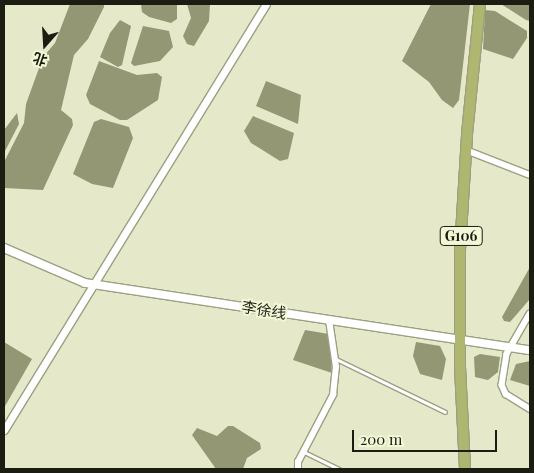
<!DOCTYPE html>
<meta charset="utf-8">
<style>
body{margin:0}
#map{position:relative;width:534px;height:473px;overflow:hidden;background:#e5e9ca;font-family:"Playfair Display","Noto Sans SC",serif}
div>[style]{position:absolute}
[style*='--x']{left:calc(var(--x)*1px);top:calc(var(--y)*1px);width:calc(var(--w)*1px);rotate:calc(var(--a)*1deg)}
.water>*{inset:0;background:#939774}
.roads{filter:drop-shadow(1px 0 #9ca082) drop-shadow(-1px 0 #9ca082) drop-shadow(0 1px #9ca082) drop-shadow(0 -1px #9ca082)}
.service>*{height:3px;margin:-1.5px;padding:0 1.5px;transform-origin:1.5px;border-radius:1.5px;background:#fff}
.minor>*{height:5.5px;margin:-2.75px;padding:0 2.75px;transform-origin:2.75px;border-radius:2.75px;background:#fff}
.tertiary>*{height:7px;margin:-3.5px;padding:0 3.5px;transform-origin:3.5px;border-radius:3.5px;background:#fff}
.secondary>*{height:8px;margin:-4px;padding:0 4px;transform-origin:4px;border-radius:4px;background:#fff}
.trunk>*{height:10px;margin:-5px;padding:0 5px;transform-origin:5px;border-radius:5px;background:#afb670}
span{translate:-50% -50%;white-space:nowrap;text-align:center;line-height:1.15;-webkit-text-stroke:4px #f2f7d7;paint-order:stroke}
.shield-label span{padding:1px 4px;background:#f2f7d7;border:1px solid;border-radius:4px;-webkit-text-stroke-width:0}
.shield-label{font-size:14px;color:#1c1d12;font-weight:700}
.street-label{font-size:15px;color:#1c1d12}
.frame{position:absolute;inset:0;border:5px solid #1c1d12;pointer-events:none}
.north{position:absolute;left:20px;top:20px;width:50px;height:50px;-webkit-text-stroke:4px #f2f7d7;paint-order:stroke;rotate:199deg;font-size:14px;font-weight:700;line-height:20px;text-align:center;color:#1c1d12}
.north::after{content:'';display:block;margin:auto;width:18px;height:22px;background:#1c1d12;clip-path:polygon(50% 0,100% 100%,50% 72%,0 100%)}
.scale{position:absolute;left:352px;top:430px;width:145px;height:22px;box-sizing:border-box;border:2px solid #1c1d12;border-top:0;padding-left:6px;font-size:15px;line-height:18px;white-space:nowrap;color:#1c1d12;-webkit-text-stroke:4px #f2f7d7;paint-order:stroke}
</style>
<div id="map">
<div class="water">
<div style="clip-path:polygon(70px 4px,104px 4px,104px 7px,88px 39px,74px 55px,61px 110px,72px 119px,73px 125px,43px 190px,4px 188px,4px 162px,24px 123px,26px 104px,43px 57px,55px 43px)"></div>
<div style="clip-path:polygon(141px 4px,177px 4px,177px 19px,171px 23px,149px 17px,142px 12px)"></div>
<div style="clip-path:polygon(187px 4px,210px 4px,209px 21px,194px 46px,187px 44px,183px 36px,191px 18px)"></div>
<div style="clip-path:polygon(431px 4px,470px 4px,459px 100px,453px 108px,442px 100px,429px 82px,402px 61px)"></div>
<div style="clip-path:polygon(501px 4px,530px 4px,530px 21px,526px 20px)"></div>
<div style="clip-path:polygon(485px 10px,495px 11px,527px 31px,527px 38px,513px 59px,483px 49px)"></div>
<div style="clip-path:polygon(120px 20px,131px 26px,122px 65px,118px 67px,100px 57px,110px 33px)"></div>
<div style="clip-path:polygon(143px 26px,169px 31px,173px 47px,160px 61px,134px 66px,131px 63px)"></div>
<div style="clip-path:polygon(99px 61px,137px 75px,157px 73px,162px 77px,158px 100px,127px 120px,120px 120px,90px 104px,86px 95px)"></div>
<div style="clip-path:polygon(266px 81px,301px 95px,298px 124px,256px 106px)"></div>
<div style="clip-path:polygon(17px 113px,19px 124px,4px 153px,4px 130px)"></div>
<div style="clip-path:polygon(253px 116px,294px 133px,288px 159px,280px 161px,251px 143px,244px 131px)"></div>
<div style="clip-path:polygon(101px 119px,129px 127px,133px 138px,113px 188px,92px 184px,73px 174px,94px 122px)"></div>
<div style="clip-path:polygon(530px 267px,530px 299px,510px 322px,504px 321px,502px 317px)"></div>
<div style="clip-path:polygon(305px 330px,329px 334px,332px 373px,293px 360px)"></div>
<div style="clip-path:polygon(4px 342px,32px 359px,4px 408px)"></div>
<div style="clip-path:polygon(416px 342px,440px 346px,446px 359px,442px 380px,420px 374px,413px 356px)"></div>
<div style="clip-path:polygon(480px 354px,500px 357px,498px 372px,488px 380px,475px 377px,474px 357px)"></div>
<div style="clip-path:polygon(530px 361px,530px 386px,510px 380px,516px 364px)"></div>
<div style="clip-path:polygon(228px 426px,233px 426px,260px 443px,261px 449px,247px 458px,243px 469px,216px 469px,192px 435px,197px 428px,217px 436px)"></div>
</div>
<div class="roads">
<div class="service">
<div style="--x:336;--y:359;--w:121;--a:25.9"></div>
<div style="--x:304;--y:452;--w:39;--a:26"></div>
</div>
<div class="minor">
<div style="--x:466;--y:150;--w:69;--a:21.3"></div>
<div style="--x:530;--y:314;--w:46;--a:119.9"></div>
<div style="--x:507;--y:354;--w:31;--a:99"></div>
<div style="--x:502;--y:385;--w:10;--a:66"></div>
<div style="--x:506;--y:394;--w:28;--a:32"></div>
<div style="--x:298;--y:469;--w:7;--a:-90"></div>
<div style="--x:298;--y:462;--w:76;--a:-62.4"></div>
<div style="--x:333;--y:395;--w:28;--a:-84"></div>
<div style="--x:336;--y:367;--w:48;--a:-98.5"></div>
</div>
<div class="tertiary">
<div style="--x:4;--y:430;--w:500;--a:-58.41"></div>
</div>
<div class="secondary">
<div style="--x:4;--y:248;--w:88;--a:23.4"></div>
<div style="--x:85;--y:283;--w:450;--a:8.6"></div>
</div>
<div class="trunk">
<div style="--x:465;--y:469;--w:102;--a:-92.8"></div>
<div style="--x:460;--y:367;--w:117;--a:-90"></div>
<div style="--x:460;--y:250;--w:116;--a:-86.5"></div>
<div style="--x:467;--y:134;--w:131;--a:-84.3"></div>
</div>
</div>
<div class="shield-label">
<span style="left:461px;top:236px">G106</span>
</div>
<div class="street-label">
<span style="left:264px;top:310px;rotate:9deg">李徐线</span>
</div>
<div class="frame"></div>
<div class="north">北</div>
<div class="scale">200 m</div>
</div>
